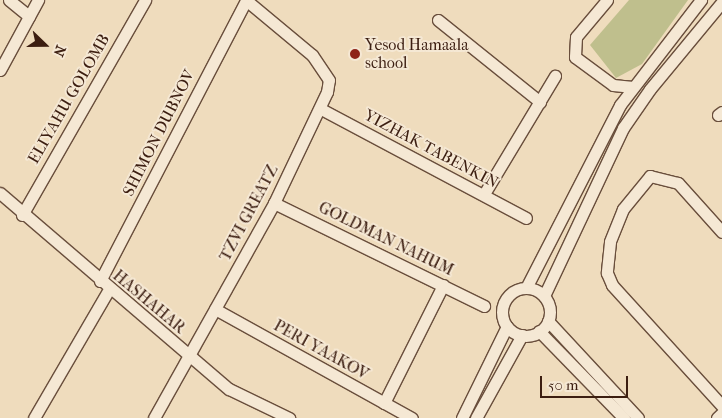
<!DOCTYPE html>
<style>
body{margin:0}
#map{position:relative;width:722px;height:418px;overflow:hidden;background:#efdcbd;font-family:"IM FELL French Canon",serif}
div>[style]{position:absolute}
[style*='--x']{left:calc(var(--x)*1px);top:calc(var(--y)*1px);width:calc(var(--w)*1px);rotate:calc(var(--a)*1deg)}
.green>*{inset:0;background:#bfbf8d}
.roads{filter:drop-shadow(1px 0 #694e3c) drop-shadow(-1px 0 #694e3c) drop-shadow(0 1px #694e3c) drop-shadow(0 -1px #694e3c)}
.minor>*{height:11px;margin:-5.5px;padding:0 5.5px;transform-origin:5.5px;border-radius:5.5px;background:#f5e8d4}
.minor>.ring{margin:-5.5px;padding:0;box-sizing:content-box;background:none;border:11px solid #f5e8d4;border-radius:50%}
.dots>*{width:14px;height:14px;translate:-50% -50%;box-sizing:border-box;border:2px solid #f5e8d4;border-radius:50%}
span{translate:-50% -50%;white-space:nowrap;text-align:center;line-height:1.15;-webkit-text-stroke:4px #f5e8d4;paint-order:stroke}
.poi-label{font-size:16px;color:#3c1e11}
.left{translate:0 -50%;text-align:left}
.street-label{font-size:16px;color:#3c1e11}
.north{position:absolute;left:20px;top:20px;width:50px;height:50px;-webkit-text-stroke:4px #f5e8d4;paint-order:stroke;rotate:112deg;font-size:14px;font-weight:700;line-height:20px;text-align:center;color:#3c1e11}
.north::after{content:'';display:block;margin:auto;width:18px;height:22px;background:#3c1e11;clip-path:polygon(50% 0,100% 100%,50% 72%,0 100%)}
.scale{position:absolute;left:540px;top:376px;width:88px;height:22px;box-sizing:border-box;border:2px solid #3c1e11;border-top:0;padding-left:6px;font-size:15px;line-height:18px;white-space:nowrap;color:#3c1e11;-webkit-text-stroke:4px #f5e8d4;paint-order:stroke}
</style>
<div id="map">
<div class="green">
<div style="clip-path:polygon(629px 0,688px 0,642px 64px,616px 78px,590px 45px)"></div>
</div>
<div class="roads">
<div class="minor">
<div style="--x:9;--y:0;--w:26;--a:39"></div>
<div style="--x:607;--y:0;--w:48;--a:130"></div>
<div style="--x:576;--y:37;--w:20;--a:93"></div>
<div style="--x:575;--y:57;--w:47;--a:36.4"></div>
<div style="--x:613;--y:85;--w:20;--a:6"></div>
<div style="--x:438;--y:20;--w:131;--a:38.8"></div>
<div style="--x:0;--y:70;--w:80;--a:-61.5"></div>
<div style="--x:321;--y:109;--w:232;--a:28"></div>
<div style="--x:718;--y:115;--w:5;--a:-37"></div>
<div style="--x:0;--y:193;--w:301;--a:40.6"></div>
<div style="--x:229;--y:389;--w:67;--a:25.8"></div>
<div style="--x:484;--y:194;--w:138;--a:-59"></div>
<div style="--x:274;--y:203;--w:234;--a:26.1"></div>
<div style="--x:22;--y:215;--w:248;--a:-60.2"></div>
<div style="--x:722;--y:232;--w:66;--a:-131.9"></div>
<div style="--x:678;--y:183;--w:29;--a:-166"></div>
<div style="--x:650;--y:176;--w:43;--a:129.3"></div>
<div style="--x:623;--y:209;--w:35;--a:112"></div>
<div style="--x:610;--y:242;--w:31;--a:96"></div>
<div style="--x:607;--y:273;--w:13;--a:67"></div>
<div style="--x:612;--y:285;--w:164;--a:47.7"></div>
<div style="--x:100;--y:281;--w:317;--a:-62.5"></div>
<div style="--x:526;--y:288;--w:206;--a:-62.8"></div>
<div style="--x:620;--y:105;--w:133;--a:-52.4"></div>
<div class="ring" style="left:502px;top:288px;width:37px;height:37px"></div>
<div style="--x:544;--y:296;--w:186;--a:-64.8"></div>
<div style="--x:623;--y:128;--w:47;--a:-55.3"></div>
<div style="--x:650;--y:89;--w:113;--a:-50.4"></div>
<div style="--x:215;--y:309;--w:225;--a:29"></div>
<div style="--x:548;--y:321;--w:132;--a:47.1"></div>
<div style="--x:539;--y:331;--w:122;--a:45.7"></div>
<div style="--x:384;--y:403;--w:132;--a:-63.4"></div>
<div style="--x:34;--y:418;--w:149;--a:-59.8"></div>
<div style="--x:154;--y:418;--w:246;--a:-60.8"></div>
<div style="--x:274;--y:203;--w:123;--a:-64.5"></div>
<div style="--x:327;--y:92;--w:12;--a:-81"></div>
<div style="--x:329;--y:80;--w:30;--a:-124"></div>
<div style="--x:312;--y:55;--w:86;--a:-140.2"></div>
<div style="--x:462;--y:418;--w:102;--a:-63.9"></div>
<div style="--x:476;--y:418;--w:95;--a:-61"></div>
<div style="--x:717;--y:418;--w:7;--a:-45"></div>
</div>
</div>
<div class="dots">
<div style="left:355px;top:54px;background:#8f2418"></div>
</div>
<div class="poi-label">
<span class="left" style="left:365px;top:54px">Yesod Hamaala<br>school</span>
</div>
<div class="street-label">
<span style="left:69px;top:99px;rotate:-60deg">ELIYAHU GOLOMB</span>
<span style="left:159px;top:133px;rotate:-63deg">SHIMON DUBNOV</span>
<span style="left:431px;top:149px;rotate:28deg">YIZHAK TABENKIN</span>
<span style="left:249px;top:213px;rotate:-62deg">TZVI GREATZ</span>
<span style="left:386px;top:239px;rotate:26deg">GOLDMAN NAHUM</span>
<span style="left:149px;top:302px;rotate:40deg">HASHAHAR</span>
<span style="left:321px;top:350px;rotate:29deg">PERI YAAKOV</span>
</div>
<div class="north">N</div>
<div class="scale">50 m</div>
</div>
